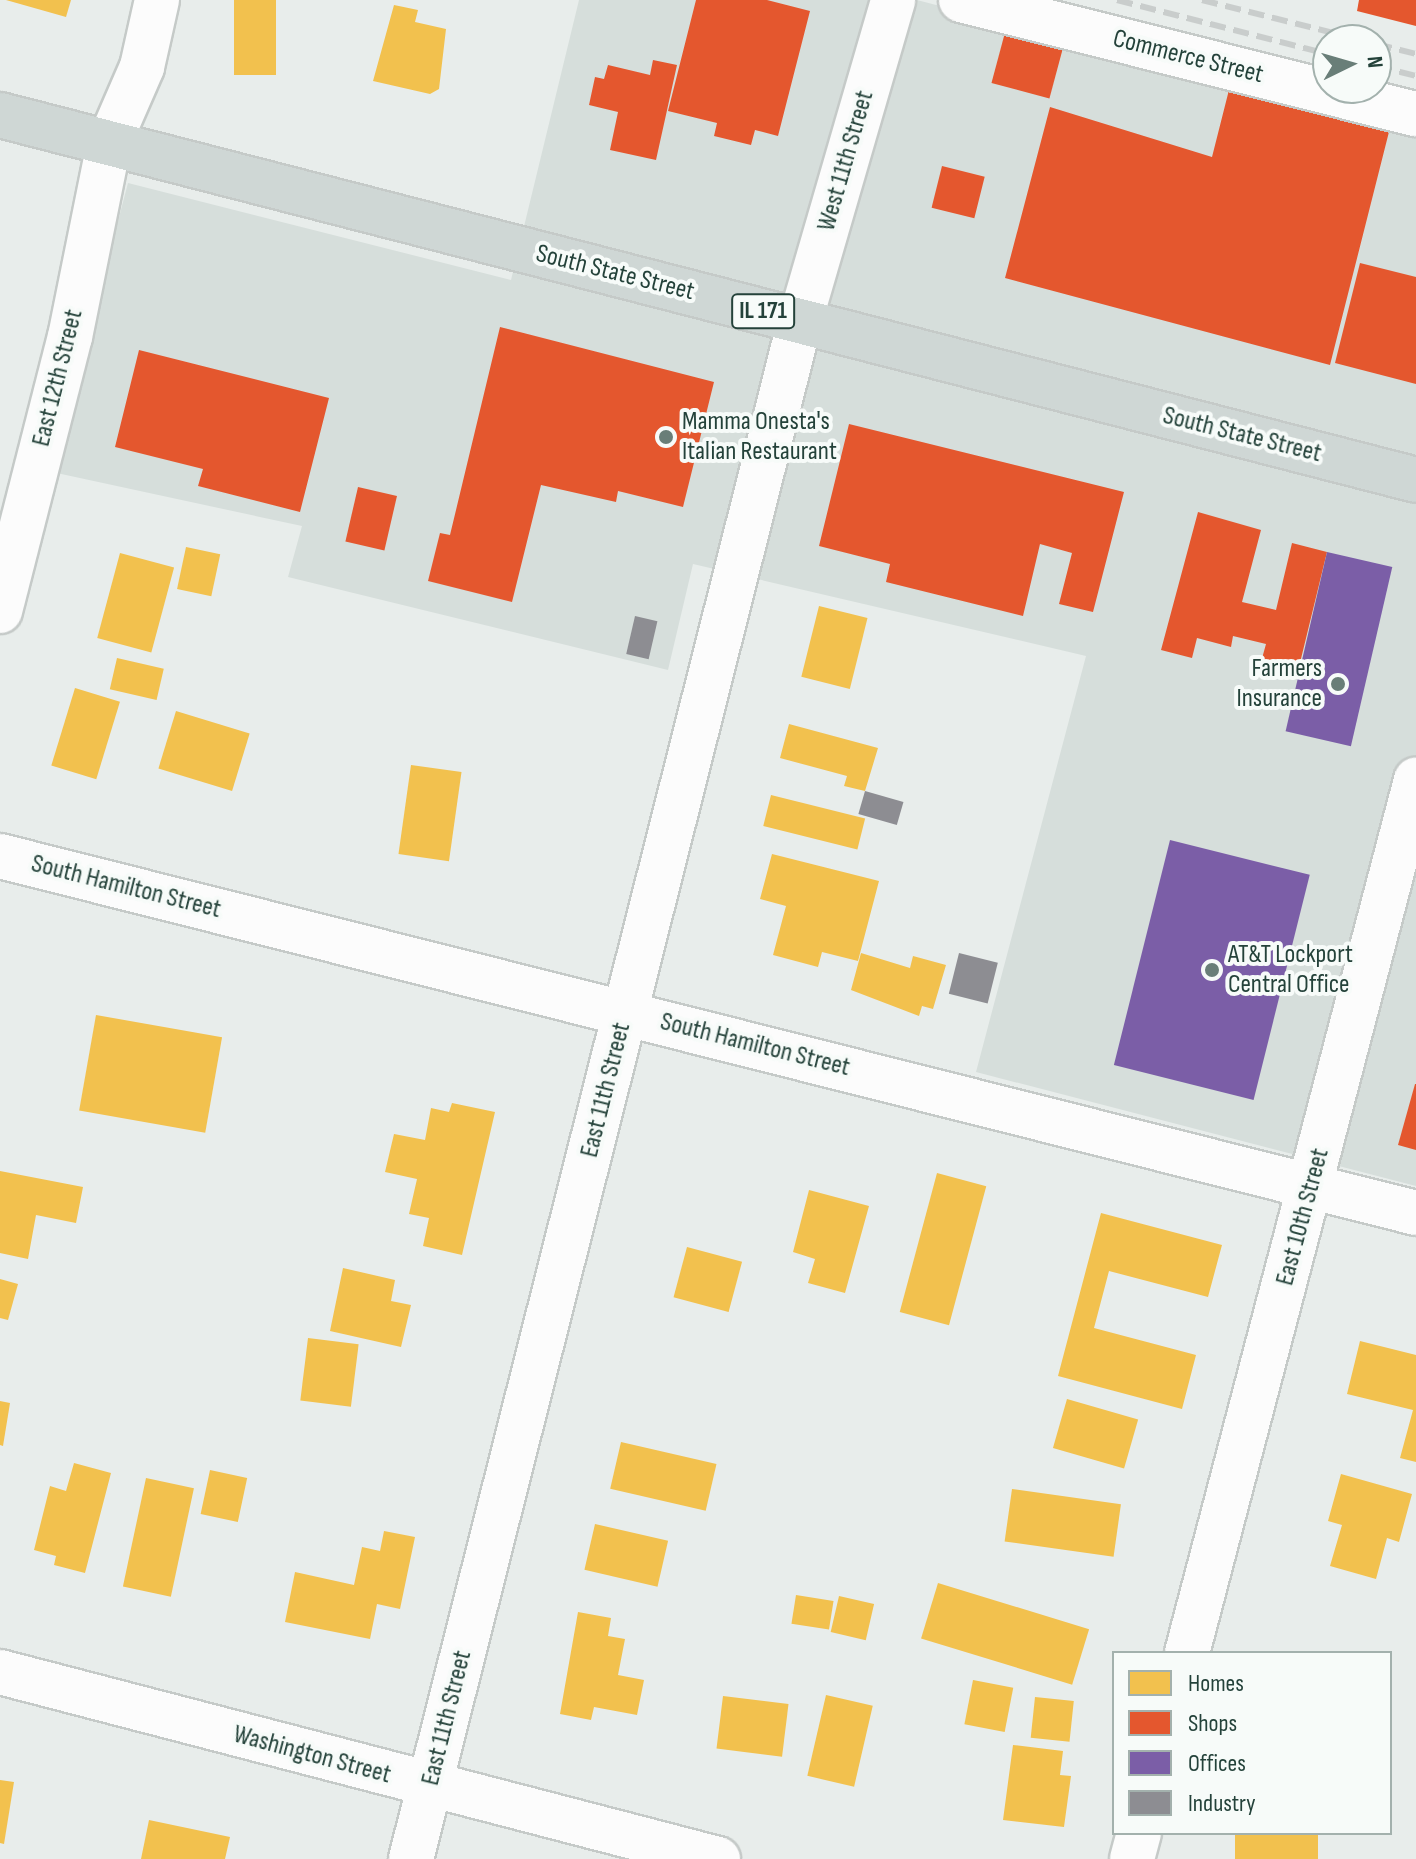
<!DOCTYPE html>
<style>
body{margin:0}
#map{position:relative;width:1416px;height:1859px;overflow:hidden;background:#e8edeb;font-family:"Sofia Sans Condensed",sans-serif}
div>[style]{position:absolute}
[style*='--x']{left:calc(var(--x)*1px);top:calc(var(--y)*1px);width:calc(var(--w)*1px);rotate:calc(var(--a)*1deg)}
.built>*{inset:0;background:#d6dedb}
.homes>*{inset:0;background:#f2c14e;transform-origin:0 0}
.shops>*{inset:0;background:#e4572e;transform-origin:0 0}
.offices>*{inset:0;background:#7b5ea7;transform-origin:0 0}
.industry>*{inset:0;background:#8d8d92;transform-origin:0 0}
.roads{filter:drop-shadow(2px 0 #c5cac8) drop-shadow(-2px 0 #c5cac8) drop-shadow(0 2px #c5cac8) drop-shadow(0 -2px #c5cac8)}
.minor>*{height:44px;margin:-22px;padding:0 22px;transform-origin:22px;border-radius:22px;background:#fcfcfc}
.major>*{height:44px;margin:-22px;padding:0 22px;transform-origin:22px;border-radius:22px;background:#cfd7d5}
.rail>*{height:6px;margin-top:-3px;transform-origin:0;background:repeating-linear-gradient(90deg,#c9cdcc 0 16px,transparent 0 24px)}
.dots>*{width:22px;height:22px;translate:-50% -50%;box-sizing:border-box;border:4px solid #f7fbf9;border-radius:50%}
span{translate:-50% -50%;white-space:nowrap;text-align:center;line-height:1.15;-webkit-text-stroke:8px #f7fbf9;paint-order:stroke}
.shield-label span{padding:2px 6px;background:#f7fbf9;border:2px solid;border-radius:6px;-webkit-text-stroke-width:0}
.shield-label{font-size:24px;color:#24423a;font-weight:700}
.street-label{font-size:26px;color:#24423a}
.poi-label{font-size:26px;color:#24423a}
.left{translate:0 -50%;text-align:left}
.right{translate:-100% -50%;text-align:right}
.legend{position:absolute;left:1112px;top:1651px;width:280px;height:184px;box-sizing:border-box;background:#f7fbf9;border:2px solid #a3b1ad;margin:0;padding:10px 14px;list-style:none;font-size:24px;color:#24423a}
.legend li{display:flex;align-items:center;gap:16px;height:40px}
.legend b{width:40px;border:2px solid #a3b1ad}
.north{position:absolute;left:1312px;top:24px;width:80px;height:80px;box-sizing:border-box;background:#f7fbf9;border:2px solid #a3b1ad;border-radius:50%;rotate:85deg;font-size:22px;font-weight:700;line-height:32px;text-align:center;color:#24423a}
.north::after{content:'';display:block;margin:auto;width:28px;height:36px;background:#697e78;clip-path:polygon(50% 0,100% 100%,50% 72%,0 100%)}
</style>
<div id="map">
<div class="built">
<div style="clip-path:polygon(579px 0,917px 0,1416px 131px,1416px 1186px,976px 1072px,1086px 656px,693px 564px,668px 670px,288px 577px,302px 526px,52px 472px,128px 183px,511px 280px)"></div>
</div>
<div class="homes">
<div style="clip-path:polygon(6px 0,71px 0,66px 17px)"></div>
<div style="left:234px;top:0;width:42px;height:75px"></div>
<div style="clip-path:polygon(394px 5px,418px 10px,415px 22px,446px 29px,439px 89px,430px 94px,373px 81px)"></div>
<div style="left:186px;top:547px;width:35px;height:43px;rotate:12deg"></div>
<div style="left:120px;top:553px;width:56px;height:88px;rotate:15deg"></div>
<div style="left:819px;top:606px;width:50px;height:73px;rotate:14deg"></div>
<div style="left:117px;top:658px;width:48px;height:32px;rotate:13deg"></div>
<div style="left:75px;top:688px;width:47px;height:81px;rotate:17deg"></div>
<div style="left:176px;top:711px;width:77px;height:60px;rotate:17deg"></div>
<div style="clip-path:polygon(789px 724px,878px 748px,865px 791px,844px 786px,847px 776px,780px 758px)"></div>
<div style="left:411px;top:765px;width:51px;height:90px;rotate:8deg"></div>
<div style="left:771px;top:795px;width:97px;height:32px;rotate:14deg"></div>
<div style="clip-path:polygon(772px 854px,879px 881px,858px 961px,822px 952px,818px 967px,773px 955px,786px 906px,760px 899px)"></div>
<div style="clip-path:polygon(861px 953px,910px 968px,913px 956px,946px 965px,933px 1009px,922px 1006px,919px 1016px,851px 990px)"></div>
<div style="left:96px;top:1015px;width:128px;height:97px;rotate:10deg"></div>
<div style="clip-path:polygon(452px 1103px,495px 1112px,462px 1255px,423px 1246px,429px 1218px,409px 1214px,417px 1179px,385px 1172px,394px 1134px,425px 1140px,431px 1108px,449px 1112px)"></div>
<div style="clip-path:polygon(0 1171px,83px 1187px,76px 1223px,36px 1215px,28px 1259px,0 1253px)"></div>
<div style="left:937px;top:1173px;width:51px;height:144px;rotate:15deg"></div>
<div style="clip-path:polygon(809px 1190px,869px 1206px,845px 1293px,808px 1283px,815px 1259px,793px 1252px)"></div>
<div style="clip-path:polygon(1101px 1213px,1222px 1245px,1208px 1297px,1109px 1271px,1094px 1328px,1196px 1355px,1182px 1409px,1058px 1376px)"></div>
<div style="left:687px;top:1247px;width:57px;height:52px;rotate:15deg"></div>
<div style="clip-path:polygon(343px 1268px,395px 1280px,391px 1301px,411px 1305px,401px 1347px,330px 1331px)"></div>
<div style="clip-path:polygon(0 1279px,18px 1284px,8px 1320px,0 1318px)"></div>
<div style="left:308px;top:1338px;width:51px;height:63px;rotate:7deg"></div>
<div style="clip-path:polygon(1360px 1341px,1416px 1355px,1416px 1462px,1400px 1458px,1413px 1410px,1347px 1394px)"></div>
<div style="left:1067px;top:1399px;width:74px;height:51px;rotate:16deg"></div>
<div style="clip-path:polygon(0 1401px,10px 1403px,3px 1446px,0 1445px)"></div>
<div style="left:621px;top:1442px;width:98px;height:48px;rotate:13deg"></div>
<div style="clip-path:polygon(74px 1463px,111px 1473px,85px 1573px,54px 1565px,56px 1556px,34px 1550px,50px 1486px,66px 1491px)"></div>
<div style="left:210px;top:1470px;width:38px;height:45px;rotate:12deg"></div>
<div style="clip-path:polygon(1341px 1474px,1412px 1494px,1399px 1542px,1387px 1538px,1376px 1579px,1330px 1566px,1342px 1525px,1328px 1521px)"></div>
<div style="left:146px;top:1478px;width:49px;height:111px;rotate:12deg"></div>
<div style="left:1012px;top:1489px;width:110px;height:53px;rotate:8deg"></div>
<div style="left:595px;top:1524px;width:75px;height:47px;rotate:13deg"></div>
<div style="clip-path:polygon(384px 1531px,415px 1537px,400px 1609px,377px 1604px,370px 1639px,285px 1622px,295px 1572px,354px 1585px,362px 1547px,380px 1551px)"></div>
<div style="left:938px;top:1583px;width:158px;height:58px;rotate:17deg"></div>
<div style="left:796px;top:1595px;width:38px;height:29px;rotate:9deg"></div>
<div style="left:839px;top:1596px;width:36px;height:37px;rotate:13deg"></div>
<div style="clip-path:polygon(578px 1612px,611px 1618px,608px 1636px,625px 1639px,618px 1675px,644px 1680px,637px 1715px,594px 1707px,591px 1720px,560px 1714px)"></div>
<div style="left:973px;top:1680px;width:41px;height:45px;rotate:11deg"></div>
<div style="left:826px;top:1695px;width:48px;height:83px;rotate:13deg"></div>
<div style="left:723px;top:1696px;width:66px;height:53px;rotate:7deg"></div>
<div style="left:1035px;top:1697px;width:39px;height:41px;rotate:6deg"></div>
<div style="clip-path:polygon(1013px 1745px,1063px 1751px,1060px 1775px,1071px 1776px,1064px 1827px,1003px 1820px)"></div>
<div style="clip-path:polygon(0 1780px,14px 1782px,4px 1844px,0 1843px)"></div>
<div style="clip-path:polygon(149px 1820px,230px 1837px,225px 1859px,141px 1859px)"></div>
<div style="left:1235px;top:1833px;width:83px;height:27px"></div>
</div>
<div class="shops">
<div style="clip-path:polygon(696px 0,767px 0,810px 11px,778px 136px,755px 130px,751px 145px,714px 136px,717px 123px,668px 111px)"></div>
<div style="clip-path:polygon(1359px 0,1416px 0,1416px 26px,1357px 11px)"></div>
<div style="left:1007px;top:25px;width:60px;height:60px;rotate:15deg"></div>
<div style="clip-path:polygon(653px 60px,677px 65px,656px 160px,610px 150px,618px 112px,589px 105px,595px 77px,604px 79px,608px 65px,650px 75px)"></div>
<div style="clip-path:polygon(1232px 78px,1393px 116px,1330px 365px,1005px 278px,1050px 107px,1212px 157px)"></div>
<div style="left:942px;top:166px;width:44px;height:43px;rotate:14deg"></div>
<div style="clip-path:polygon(1360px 263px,1416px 277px,1416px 384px,1335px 363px)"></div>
<div style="clip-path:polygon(500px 327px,714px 382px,683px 507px,618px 491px,616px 502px,541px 485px,512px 602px,428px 581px,440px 533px,450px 535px)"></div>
<div style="clip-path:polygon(139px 350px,329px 398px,300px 512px,198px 486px,203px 469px,115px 447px)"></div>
<div style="clip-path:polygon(849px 424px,1124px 492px,1093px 612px,1059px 604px,1072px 553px,1040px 544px,1023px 616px,886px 582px,890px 564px,819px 546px)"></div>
<div style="left:358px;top:487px;width:40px;height:56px;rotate:13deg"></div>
<div style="clip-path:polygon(1198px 512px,1261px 530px,1242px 602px,1276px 610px,1292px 543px,1327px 552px,1298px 671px,1261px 662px,1266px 644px,1233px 636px,1231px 647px,1197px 638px,1192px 658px,1161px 650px)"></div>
<div style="clip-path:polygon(1415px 1084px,1416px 1084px,1416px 1150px,1398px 1145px)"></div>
</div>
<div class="offices">
<div style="left:1327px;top:552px;width:67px;height:184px;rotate:13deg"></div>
<div style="left:1170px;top:840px;width:144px;height:232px;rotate:14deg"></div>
</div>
<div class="industry">
<div style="left:635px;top:616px;width:23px;height:39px;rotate:13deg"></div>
<div style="left:865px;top:791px;width:40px;height:24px;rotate:16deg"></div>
<div style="left:959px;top:953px;width:40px;height:42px;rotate:14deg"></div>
</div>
<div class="roads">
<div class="minor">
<div style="--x:961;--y:0;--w:469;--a:14.1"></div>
<div style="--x:0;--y:611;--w:283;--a:-75.7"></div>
<div style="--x:70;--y:337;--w:198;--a:-78.6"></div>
<div style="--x:109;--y:143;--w:83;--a:-66.5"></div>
<div style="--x:142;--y:67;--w:69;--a:-77.4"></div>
<div style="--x:0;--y:856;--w:1460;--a:14.15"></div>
<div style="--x:1187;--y:1653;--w:903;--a:-75.3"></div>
<div style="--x:0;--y:1672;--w:742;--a:14.6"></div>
<div style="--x:411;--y:1859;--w:1586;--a:-75.81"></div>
<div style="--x:800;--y:321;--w:334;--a:-73.8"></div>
<div style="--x:1132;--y:1859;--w:27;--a:-75"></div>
</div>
<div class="major">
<div style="--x:0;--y:115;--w:1462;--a:14.45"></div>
</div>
</div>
<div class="rail">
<div style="--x:1117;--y:0;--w:218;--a:14.4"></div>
<div style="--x:1202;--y:0;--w:164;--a:14.1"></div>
<div style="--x:1376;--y:44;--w:41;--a:14"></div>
<div style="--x:1376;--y:66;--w:41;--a:14"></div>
</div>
<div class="dots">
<div style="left:666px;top:437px;background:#697e78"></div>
<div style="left:1338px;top:684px;background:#697e78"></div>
<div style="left:1212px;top:970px;background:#697e78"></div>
</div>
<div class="shield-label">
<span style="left:763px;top:311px">IL 171</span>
</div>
<div class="street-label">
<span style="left:1188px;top:57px;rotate:14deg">Commerce Street</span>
<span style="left:846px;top:161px;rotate:-74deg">West 11th Street</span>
<span style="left:615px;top:273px;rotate:14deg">South State Street</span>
<span style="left:58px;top:378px;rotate:-76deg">East 12th Street</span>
<span style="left:1242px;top:435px;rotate:14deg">South State Street</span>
<span style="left:126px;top:887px;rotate:14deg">South Hamilton Street</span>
<span style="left:755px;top:1045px;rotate:14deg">South Hamilton Street</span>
<span style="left:606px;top:1090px;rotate:-76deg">East 11th Street</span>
<span style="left:1303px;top:1217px;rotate:-75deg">East 10th Street</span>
<span style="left:447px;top:1718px;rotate:-76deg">East 11th Street</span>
<span style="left:312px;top:1755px;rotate:15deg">Washington Street</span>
</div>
<div class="poi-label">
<span class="left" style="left:682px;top:437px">Mamma Onesta's<br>Italian Restaurant</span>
<span class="right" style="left:1322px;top:684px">Farmers<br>Insurance</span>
<span class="left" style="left:1228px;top:970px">AT&amp;T Lockport<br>Central Office</span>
</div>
<ul class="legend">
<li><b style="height:22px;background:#f2c14e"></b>Homes</li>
<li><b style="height:22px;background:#e4572e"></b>Shops</li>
<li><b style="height:22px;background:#7b5ea7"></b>Offices</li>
<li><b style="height:22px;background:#8d8d92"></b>Industry</li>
</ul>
<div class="north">N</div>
</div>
